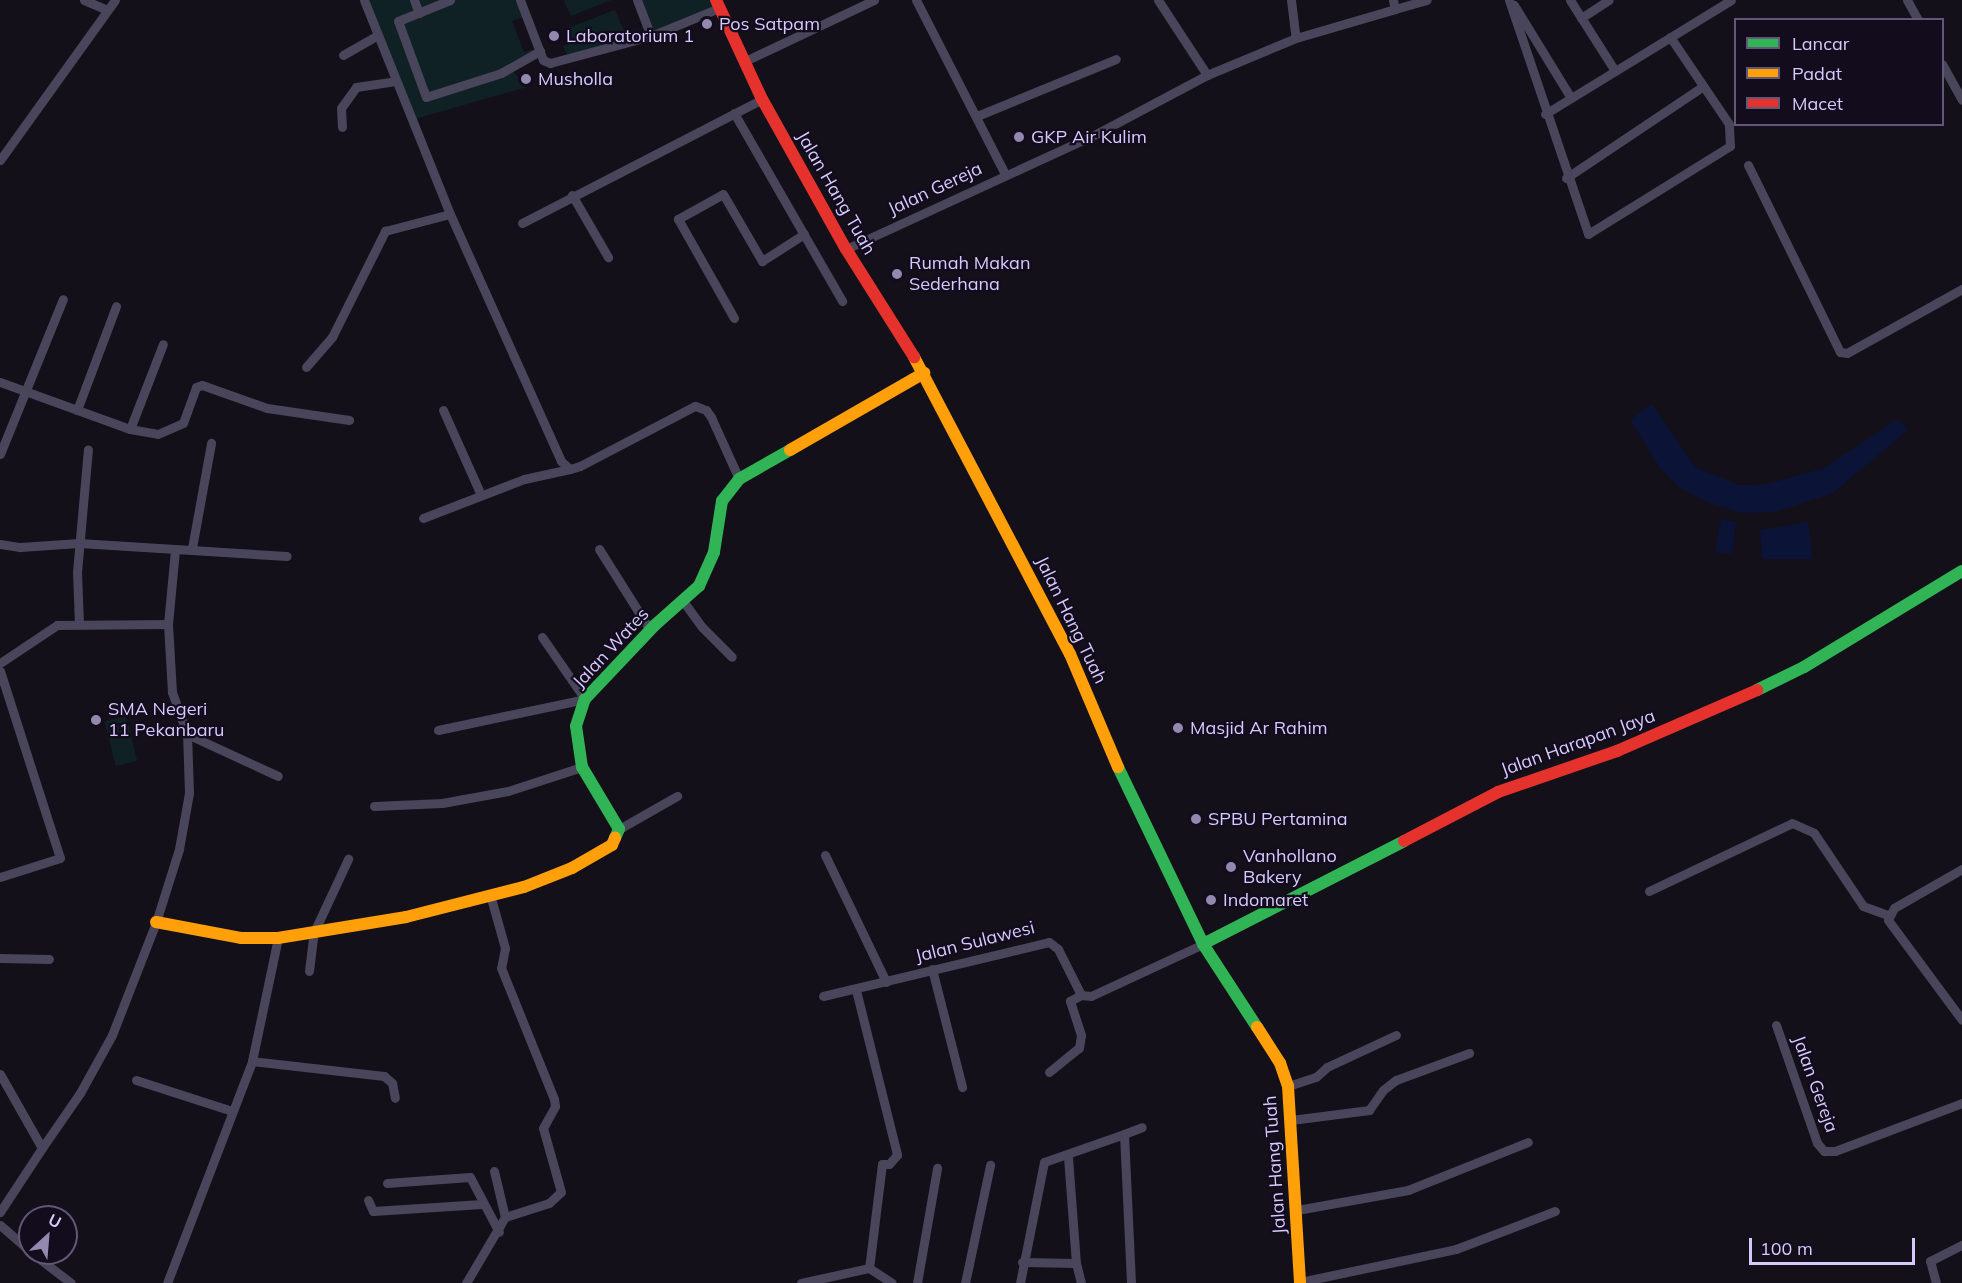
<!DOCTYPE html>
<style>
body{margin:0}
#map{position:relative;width:1962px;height:1283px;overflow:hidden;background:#131019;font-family:Mulish,sans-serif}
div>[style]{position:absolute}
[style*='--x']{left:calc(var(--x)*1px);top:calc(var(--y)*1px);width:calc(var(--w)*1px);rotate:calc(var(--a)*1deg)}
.green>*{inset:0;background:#102125;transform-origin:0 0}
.water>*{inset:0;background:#0b1336}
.street>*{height:9px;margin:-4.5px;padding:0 4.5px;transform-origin:4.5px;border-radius:4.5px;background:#49455a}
.fast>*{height:12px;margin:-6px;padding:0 6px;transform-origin:6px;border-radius:6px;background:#30b455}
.slow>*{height:12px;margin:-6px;padding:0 6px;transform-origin:6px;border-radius:6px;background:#ff9f0a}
.jam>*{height:12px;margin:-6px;padding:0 6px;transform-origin:6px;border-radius:6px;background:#e5322d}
.dots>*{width:16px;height:16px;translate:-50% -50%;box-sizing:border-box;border:3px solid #120c1d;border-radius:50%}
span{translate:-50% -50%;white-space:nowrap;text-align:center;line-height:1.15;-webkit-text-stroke:4.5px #120c1d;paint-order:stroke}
.poi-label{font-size:18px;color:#d8cafe}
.left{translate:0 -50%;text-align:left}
.street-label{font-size:18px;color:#d8cafe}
.legend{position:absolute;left:1734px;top:18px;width:210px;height:108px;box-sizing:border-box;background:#120c1d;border:2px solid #615877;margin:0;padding:8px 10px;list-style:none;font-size:18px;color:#d8cafe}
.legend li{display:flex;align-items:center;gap:12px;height:30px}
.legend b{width:30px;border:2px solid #615877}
.north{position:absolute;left:18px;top:1205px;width:60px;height:60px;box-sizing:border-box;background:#120c1d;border:2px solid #615877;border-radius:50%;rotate:26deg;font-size:16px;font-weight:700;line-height:24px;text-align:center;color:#d8cafe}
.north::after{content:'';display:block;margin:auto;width:21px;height:27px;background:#9389ae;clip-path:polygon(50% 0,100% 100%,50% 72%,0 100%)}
.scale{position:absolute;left:1749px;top:1238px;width:166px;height:27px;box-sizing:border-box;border:3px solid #d8cafe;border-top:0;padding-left:8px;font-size:18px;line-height:21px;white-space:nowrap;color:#d8cafe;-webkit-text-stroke:4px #120c1d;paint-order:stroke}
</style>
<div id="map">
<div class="green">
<div style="clip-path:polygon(367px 0,520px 0,526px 16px,512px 21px,524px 52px,538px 48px,510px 68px,527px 87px,415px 119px)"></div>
<div style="clip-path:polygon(611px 0,571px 16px,564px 1px,566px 0)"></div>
<div style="clip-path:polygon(637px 0,711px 0,715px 10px,651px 36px)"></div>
<div style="clip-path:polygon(615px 10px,624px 31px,620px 42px,568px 57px,563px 46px,573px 43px,568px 28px)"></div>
<div style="left:126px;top:716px;width:46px;height:22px;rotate:76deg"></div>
</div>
<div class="water">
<div style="clip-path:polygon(1652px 404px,1695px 467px,1739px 485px,1767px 484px,1824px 468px,1898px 419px,1908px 430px,1833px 493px,1775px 512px,1742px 513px,1706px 502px,1680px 488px,1661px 469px,1630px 420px)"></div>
<div style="clip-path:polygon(1721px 519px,1736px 522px,1732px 554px,1715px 552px)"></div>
<div style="clip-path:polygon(1808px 522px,1813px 559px,1762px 559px,1760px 530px)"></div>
</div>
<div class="street">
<div style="--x:84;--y:0;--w:25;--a:23"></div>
<div style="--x:364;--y:0;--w:231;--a:68.1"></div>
<div style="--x:450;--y:214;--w:271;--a:65.8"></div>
<div style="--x:561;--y:461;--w:12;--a:42"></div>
<div style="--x:570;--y:469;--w:10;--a:-17"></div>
<div style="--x:580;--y:466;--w:130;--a:-27.6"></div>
<div style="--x:695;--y:406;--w:12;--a:20"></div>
<div style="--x:706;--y:410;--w:9;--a:54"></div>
<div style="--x:711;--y:417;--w:68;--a:65.7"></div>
<div style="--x:414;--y:0;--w:14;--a:69"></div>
<div style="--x:450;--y:0;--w:56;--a:158"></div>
<div style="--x:398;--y:21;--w:81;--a:69.8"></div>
<div style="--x:426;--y:97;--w:79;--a:-17.7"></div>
<div style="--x:501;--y:73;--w:45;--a:-29.4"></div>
<div style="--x:520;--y:0;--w:64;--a:69"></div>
<div style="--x:543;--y:60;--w:8;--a:23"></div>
<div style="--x:550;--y:63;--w:105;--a:-15"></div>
<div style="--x:651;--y:36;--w:74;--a:-22.4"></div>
<div style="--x:637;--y:0;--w:39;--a:69"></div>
<div style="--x:916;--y:0;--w:195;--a:62.9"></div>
<div style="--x:1158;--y:0;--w:90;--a:56.8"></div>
<div style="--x:1207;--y:75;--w:96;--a:-22.6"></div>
<div style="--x:1296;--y:38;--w:103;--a:-16.3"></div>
<div style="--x:1395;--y:9;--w:9;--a:-103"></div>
<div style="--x:1291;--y:0;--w:38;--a:83"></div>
<div style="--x:1509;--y:0;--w:247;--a:71.3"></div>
<div style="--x:1588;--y:234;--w:167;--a:-31.8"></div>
<div style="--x:1730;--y:146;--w:22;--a:-93"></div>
<div style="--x:1729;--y:124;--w:105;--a:-124.1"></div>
<div style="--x:1570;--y:0;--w:84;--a:57.6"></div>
<div style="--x:1907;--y:0;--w:23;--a:61"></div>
<div style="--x:1514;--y:5;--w:109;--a:58.5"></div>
<div style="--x:1395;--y:9;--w:33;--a:-16"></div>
<div style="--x:1581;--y:18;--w:33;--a:-33"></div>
<div style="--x:343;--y:55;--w:40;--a:-29.7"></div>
<div style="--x:743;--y:62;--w:145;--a:-25.3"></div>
<div style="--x:1942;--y:64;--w:41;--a:60.9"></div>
<div style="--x:734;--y:113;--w:217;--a:60.1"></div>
<div style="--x:1545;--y:114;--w:218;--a:-31.5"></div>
<div style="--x:977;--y:116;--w:150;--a:-22.3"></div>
<div style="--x:342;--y:127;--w:19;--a:-93"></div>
<div style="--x:341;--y:108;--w:26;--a:-54"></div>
<div style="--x:356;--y:87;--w:40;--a:-8.5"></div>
<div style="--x:0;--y:160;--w:197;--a:-54.3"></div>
<div style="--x:1748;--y:165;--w:208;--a:63.8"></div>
<div style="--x:1840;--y:352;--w:7;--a:8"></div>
<div style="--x:1847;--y:353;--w:132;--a:-29.1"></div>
<div style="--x:1566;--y:178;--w:164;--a:-33.8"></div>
<div style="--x:572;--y:195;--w:72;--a:59.9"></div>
<div style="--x:522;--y:223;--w:270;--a:-27.3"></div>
<div style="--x:846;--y:249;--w:277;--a:-24.7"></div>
<div style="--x:1098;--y:133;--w:123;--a:-28"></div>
<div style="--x:734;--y:318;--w:114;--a:-119.5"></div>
<div style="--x:678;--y:219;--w:51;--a:-29.1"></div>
<div style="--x:723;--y:194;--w:78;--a:59.8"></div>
<div style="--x:762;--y:261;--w:50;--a:-32.7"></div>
<div style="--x:306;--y:367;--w:40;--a:-49"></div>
<div style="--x:332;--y:337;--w:119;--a:-63.4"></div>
<div style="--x:385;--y:231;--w:67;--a:-14.7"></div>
<div style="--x:0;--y:382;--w:138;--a:19.9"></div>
<div style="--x:130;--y:429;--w:28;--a:10"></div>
<div style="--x:158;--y:434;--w:27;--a:-24"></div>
<div style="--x:183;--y:423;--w:38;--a:-70"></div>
<div style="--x:196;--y:387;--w:6;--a:-18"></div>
<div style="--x:202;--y:385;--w:69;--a:19.5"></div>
<div style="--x:267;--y:408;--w:83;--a:8.3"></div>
<div style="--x:77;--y:410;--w:111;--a:-69.4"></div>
<div style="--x:443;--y:410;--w:93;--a:65.9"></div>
<div style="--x:130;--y:429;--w:91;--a:-68.8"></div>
<div style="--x:0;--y:454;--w:167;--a:-67.9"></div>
<div style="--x:423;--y:518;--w:108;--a:-21.1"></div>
<div style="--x:524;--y:479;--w:47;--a:-12.3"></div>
<div style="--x:0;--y:544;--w:20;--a:9"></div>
<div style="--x:20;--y:547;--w:59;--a:-3.9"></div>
<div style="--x:79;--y:543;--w:208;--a:3.6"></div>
<div style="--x:192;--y:548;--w:107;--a:-79.7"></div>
<div style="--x:599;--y:549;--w:96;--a:57.8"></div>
<div style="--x:683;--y:601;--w:32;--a:54"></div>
<div style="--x:702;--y:627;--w:42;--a:45"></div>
<div style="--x:79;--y:624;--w:52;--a:-92.2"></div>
<div style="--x:77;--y:572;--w:123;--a:-84.9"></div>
<div style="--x:542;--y:637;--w:75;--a:55.3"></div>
<div style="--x:0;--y:663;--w:69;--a:-33.7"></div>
<div style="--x:57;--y:625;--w:111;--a:-0.5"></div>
<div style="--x:0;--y:671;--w:196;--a:72.2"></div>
<div style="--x:60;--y:858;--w:63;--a:162.4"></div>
<div style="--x:438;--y:730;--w:150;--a:-11.9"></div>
<div style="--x:187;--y:734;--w:100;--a:24.8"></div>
<div style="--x:374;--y:806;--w:68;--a:-2.5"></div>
<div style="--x:442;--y:803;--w:67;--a:-10.3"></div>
<div style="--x:508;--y:791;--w:78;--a:-18"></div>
<div style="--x:619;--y:829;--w:67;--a:-29.6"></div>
<div style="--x:825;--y:855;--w:141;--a:64.3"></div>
<div style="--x:1962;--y:869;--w:78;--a:150.2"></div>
<div style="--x:1894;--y:908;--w:13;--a:117"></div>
<div style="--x:1888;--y:920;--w:124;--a:53.5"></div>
<div style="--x:1649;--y:891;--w:158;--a:-25.4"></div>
<div style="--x:1792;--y:823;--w:24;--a:24"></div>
<div style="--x:1814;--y:833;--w:88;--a:56.1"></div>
<div style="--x:1863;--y:906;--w:27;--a:20"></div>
<div style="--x:491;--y:898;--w:52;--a:74.4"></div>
<div style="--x:505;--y:948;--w:20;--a:101"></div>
<div style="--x:0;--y:958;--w:49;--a:1.2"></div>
<div style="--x:932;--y:969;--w:122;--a:75.7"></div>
<div style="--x:309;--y:971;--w:39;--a:-83"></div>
<div style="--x:314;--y:932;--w:81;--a:-65"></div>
<div style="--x:856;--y:990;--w:170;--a:76"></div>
<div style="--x:897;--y:1155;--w:12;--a:132"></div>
<div style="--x:889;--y:1164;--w:7;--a:180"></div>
<div style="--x:882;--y:1164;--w:105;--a:97.1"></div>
<div style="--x:823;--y:996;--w:232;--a:-13.4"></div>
<div style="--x:1049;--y:942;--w:11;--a:38"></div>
<div style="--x:1058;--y:949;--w:51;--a:63.4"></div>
<div style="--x:1081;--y:995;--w:10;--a:6"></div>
<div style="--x:1091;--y:996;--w:123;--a:-24.9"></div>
<div style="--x:1776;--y:1025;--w:125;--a:70.8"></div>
<div style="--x:1817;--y:1143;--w:11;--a:49"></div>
<div style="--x:1824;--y:1151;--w:11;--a:0"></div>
<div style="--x:1835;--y:1151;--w:136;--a:-20.7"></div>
<div style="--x:252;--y:1061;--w:133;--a:6.5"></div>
<div style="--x:384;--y:1076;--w:11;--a:41"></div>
<div style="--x:392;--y:1083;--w:15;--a:79"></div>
<div style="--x:1049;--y:1072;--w:38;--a:-39"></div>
<div style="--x:1079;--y:1048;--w:13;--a:-81"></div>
<div style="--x:1081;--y:1035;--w:36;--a:-108"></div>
<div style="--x:1070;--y:1001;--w:13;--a:-29"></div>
<div style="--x:0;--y:1074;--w:85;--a:60.4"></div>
<div style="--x:42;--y:1148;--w:77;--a:123.3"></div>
<div style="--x:136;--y:1080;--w:101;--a:17.9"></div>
<div style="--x:1288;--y:1086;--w:29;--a:-18"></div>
<div style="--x:1316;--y:1077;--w:15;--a:-42"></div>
<div style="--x:1327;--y:1067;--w:76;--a:-24.9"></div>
<div style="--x:1291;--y:1120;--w:79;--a:-7.3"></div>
<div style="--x:1369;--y:1110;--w:24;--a:-55"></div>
<div style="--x:1383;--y:1090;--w:16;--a:-38"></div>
<div style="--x:1396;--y:1080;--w:78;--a:-20.3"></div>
<div style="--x:1124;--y:1134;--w:19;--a:-21"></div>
<div style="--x:42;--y:1148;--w:67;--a:-55.4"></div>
<div style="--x:80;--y:1093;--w:66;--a:-61.1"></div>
<div style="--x:112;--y:1035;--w:121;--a:-68.7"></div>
<div style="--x:156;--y:922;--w:77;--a:-72.5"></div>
<div style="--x:179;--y:849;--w:57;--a:-79.9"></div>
<div style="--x:189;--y:793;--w:59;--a:-91.9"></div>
<div style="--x:187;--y:734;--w:45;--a:-109.7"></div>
<div style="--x:172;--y:692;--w:68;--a:-93.4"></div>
<div style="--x:168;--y:624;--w:74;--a:-84.6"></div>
<div style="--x:1068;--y:1157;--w:106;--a:85.7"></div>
<div style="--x:1076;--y:1263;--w:21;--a:76"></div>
<div style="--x:494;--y:1171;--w:47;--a:76.6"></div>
<div style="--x:387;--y:1183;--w:83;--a:-4.1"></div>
<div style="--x:470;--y:1177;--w:62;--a:62.2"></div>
<div style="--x:368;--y:1200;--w:12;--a:66"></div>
<div style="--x:373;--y:1211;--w:109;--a:-3.7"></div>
<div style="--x:1297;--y:1210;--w:113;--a:-10.2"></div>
<div style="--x:1408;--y:1190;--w:129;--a:-21.8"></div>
<div style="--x:0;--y:1225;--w:40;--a:41"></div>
<div style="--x:32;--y:1253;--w:49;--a:37.6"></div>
<div style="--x:1022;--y:1262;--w:54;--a:1.1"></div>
<div style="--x:1300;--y:1282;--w:159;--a:-11.9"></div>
<div style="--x:1456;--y:1249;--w:106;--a:-21"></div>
<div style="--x:167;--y:1283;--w:238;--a:-69"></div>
<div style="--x:252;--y:1061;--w:126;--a:-78.1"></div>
<div style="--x:466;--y:1283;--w:77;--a:-59.4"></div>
<div style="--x:505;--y:1217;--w:46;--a:-17.7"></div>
<div style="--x:549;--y:1203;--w:16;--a:-43"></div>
<div style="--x:561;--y:1192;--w:66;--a:-105.7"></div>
<div style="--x:543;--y:1128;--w:25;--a:-61"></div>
<div style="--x:555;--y:1106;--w:7;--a:-98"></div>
<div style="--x:554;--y:1099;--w:141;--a:-112"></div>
<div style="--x:801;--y:1283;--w:70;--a:-12.4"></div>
<div style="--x:869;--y:1268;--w:27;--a:33"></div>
<div style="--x:917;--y:1283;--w:117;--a:-80.1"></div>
<div style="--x:965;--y:1283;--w:121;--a:-78"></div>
<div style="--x:1020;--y:1283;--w:123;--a:-78.8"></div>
<div style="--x:1044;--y:1162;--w:85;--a:-19.3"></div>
<div style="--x:1124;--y:1134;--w:149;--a:87.3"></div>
<div style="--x:1936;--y:1283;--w:23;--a:-105"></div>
<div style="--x:1930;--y:1261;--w:36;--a:-27"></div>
</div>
<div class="fast">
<div style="--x:1757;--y:690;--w:52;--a:-26.1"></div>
<div style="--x:1804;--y:667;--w:185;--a:-31.3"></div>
<div style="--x:1118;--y:767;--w:196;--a:64.3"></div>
<div style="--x:1203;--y:944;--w:99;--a:57"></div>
<div style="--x:615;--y:838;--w:10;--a:-66"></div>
<div style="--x:619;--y:829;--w:72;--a:-120.8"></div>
<div style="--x:582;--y:767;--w:41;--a:-98.3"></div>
<div style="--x:576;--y:726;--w:28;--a:-72"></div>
<div style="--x:585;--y:699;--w:102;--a:-46.6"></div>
<div style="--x:655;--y:625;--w:59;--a:-41.6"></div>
<div style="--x:699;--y:586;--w:37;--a:-66"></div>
<div style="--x:714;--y:552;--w:52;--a:-81.1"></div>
<div style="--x:722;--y:501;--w:28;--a:-52"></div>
<div style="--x:739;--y:479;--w:59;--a:-29.6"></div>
<div style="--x:1203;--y:944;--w:226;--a:-27.1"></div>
</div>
<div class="slow">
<div style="--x:914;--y:357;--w:335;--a:62.3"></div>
<div style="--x:1070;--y:654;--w:123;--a:67"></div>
<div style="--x:790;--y:450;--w:155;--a:-29.9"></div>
<div style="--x:156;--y:922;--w:86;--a:10.7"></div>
<div style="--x:241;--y:938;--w:37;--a:0"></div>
<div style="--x:278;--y:938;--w:130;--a:-9.3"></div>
<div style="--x:406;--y:917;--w:122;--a:-14.3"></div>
<div style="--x:524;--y:887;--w:52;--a:-21.6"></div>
<div style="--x:572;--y:868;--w:46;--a:-29.9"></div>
<div style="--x:612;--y:845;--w:8;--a:-67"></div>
<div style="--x:1257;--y:1027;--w:43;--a:57.4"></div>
<div style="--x:1280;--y:1063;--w:24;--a:71"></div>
<div style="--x:1288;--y:1086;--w:197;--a:86.5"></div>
</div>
<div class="jam">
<div style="--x:716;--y:0;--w:109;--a:65.1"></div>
<div style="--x:762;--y:99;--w:172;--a:60.8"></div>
<div style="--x:846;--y:249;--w:128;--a:57.8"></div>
<div style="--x:1404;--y:841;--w:106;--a:-27.5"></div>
<div style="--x:1498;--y:792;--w:126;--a:-19"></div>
<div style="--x:1617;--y:751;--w:153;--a:-23.5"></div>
</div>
<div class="dots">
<div style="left:707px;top:24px;background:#9389ae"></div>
<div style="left:554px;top:36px;background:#9389ae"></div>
<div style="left:526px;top:79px;background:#9389ae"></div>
<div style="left:1019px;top:137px;background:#9389ae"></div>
<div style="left:897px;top:274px;background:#9389ae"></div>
<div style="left:96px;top:720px;background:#9389ae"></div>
<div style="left:1178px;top:728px;background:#9389ae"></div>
<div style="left:1196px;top:819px;background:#9389ae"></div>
<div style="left:1231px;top:867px;background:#9389ae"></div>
<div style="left:1211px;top:900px;background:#9389ae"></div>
</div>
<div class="poi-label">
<span class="left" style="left:719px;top:24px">Pos Satpam</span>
<span class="left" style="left:566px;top:36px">Laboratorium 1</span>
<span class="left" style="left:538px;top:79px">Musholla</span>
<span class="left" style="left:1031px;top:137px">GKP Air Kulim</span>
<span class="left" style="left:909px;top:274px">Rumah Makan<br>Sederhana</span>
<span class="left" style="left:108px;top:720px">SMA Negeri<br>11 Pekanbaru</span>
<span class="left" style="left:1190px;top:728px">Masjid Ar Rahim</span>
<span class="left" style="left:1208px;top:819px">SPBU Pertamina</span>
<span class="left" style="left:1243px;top:867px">Vanhollano<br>Bakery</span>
<span class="left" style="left:1223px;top:900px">Indomaret</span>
</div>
<div class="street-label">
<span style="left:935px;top:189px;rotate:-25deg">Jalan Gereja</span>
<span style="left:836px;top:193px;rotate:60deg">Jalan Hang Tuah</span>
<span style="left:1071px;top:620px;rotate:64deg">Jalan Hang Tuah</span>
<span style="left:611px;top:648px;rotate:-47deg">Jalan Wates</span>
<span style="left:1578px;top:743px;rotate:-20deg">Jalan Harapan Jaya</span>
<span style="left:975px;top:942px;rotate:-14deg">Jalan Sulawesi</span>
<span style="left:1815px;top:1084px;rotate:70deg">Jalan Gereja</span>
<span style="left:1275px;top:1165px;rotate:-94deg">Jalan Hang Tuah</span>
</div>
<ul class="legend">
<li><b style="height:8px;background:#30b455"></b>Lancar</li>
<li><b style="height:8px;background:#ff9f0a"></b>Padat</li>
<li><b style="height:8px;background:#e5322d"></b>Macet</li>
</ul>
<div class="north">U</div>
<div class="scale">100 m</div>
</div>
